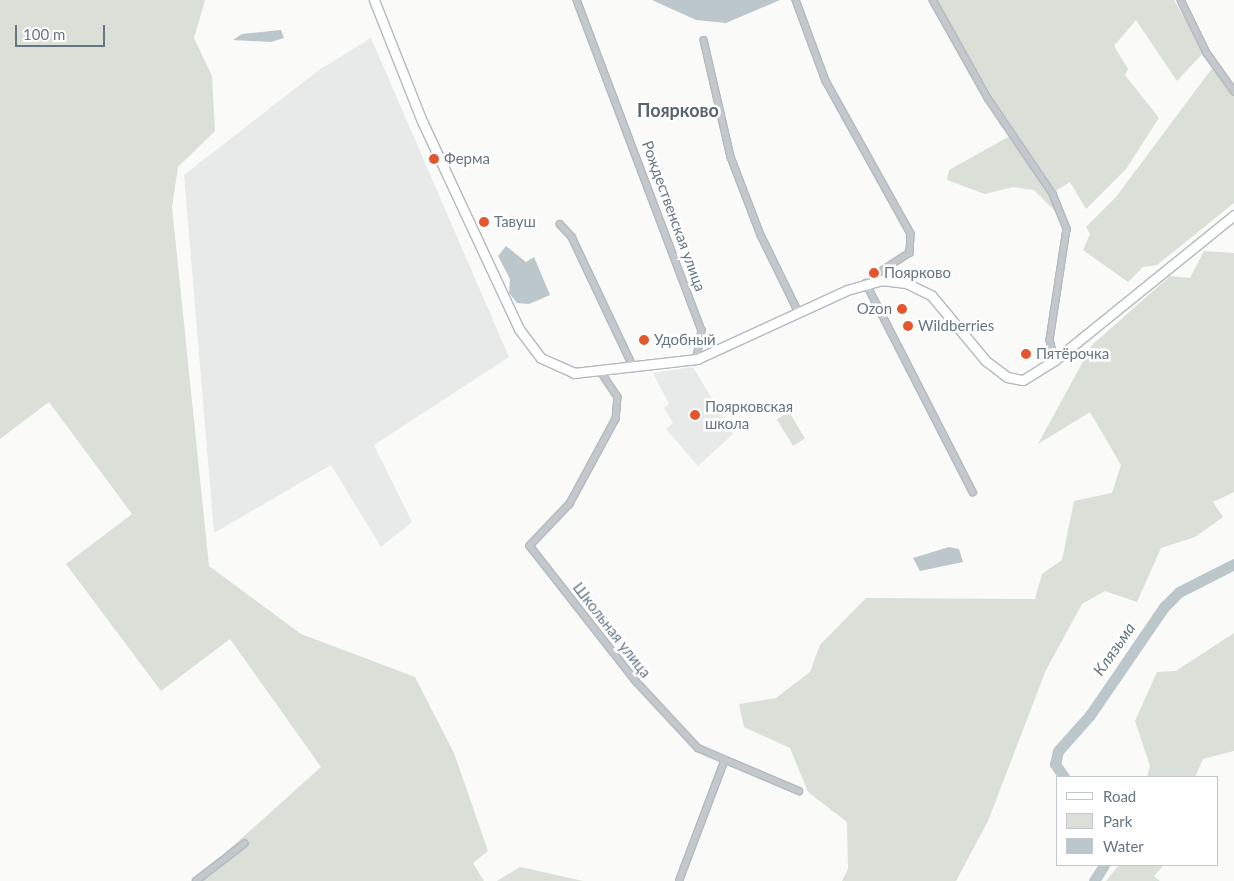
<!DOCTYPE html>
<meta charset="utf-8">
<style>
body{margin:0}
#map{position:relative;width:1234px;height:881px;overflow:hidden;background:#fafaf8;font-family:Lato,sans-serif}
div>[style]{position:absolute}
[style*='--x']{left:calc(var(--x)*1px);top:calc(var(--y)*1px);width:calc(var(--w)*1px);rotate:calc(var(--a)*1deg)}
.built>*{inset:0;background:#e8e9e9}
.green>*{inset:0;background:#dadfd7;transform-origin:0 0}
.water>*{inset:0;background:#bbc7cb}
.river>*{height:11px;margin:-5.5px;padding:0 5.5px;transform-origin:5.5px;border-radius:5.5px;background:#bbc7cb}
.roads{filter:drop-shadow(1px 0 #b3babf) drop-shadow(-1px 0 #b3babf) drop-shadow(0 1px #b3babf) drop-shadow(0 -1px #b3babf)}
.street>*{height:5.5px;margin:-2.75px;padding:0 2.75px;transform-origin:2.75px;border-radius:2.75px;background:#c3c8cc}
.secondary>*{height:9px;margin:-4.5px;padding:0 4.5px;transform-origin:4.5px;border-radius:4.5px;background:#fff}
.dots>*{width:14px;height:14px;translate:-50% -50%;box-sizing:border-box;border:2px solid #fff;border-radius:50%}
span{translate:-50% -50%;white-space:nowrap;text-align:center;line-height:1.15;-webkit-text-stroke:5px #fff;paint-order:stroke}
.poi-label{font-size:15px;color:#657683}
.left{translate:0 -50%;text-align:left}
.right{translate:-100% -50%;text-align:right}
.street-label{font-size:15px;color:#657683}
.water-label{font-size:16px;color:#60757c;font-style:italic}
.quarter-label{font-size:18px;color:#57646e;font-weight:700}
.legend{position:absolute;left:1056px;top:776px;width:162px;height:90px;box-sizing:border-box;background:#fff;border:1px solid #c1c8cd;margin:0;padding:6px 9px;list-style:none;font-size:15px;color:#657683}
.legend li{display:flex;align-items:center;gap:10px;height:25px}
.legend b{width:25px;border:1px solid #c1c8cd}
.scale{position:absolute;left:15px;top:25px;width:90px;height:22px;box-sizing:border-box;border:2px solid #657683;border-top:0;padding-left:6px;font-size:15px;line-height:18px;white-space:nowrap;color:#657683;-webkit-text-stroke:4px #fff;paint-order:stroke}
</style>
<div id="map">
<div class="built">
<div style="clip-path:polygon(371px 38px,509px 357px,374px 445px,412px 522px,381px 547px,331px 465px,214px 533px,184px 175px,319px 70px)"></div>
<div style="clip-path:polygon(693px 367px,733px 434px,698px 466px,666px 429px,673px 423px,664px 408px,669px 404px,653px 373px)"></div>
</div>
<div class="green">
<div style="clip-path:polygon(0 0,205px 0,194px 38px,212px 76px,215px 131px,178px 167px,172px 207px,209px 566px,301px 634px,415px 677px,454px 753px,488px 851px,473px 863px,484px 881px,194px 881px,321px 767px,230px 639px,161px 691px,66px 564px,132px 514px,49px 402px,0 439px)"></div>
<div style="clip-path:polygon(936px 0,1174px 0,1204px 52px,1177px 81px,1136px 20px,1114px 46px,1128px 69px,1125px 75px,1159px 118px,1126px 169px,1086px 209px,1070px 182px,1056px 191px,993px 98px)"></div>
<div style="clip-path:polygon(1213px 67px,1234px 96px,1234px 203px,1157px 265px,1143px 267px,1128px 282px,1083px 250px,1090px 234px,1086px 227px,1116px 197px)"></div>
<div style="clip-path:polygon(1010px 136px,1056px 208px,1056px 212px,1034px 190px,1013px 187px,985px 194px,947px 180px,949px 170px)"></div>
<div style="clip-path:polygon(1204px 251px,1234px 253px,1234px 492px,1213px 502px,1223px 517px,1195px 537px,1161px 548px,1137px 602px,1105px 591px,1082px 604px,1046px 670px,988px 821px,956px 881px,842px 881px,848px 869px,847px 822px,808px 792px,790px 748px,744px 727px,739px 704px,776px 698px,810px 672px,820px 645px,866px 598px,1035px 599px,1042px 574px,1062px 560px,1074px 501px,1112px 493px,1121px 465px,1090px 412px,1038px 444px,1092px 345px,1170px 276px,1190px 278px)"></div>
<div style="left:789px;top:412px;width:31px;height:14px;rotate:59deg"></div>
<div style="clip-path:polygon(1234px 633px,1234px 751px,1203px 759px,1195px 777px,1147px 777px,1150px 766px,1135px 721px,1157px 672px,1176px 671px)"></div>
<div style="clip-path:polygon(1119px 865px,1164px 865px,1154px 876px,1160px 881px,1106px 881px)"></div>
<div style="clip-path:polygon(520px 867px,583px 881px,497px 881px)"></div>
</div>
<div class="water">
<div style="clip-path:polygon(652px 0,780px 0,726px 23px,696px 20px)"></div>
<div style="clip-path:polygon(281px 30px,284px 38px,271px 42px,233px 40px,242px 34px)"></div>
<div style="clip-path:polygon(506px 246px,526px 262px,534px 257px,550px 295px,529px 304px,517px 303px,509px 293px,510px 279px,498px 256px)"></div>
<div style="clip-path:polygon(949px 547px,959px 549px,963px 562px,920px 571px,913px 558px)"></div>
</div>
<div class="river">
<div style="--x:1064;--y:777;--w:16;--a:-125"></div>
<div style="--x:1055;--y:764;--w:13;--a:-77"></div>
<div style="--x:1058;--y:751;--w:48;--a:-48.4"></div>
<div style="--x:1090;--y:715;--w:131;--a:-55.6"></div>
<div style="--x:1164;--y:607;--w:21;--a:-45"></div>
<div style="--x:1179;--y:592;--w:62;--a:-27"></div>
<div style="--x:1094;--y:881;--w:19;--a:-58"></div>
</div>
<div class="roads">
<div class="street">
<div style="--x:577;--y:0;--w:353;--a:69.3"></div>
<div style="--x:702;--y:330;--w:29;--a:100"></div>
<div style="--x:796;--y:0;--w:86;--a:69.7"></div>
<div style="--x:826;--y:81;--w:175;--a:60.9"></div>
<div style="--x:911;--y:234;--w:19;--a:93"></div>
<div style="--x:910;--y:253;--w:31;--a:147"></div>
<div style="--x:884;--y:270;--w:10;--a:107"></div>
<div style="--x:933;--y:0;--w:112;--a:60.7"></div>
<div style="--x:988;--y:98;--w:116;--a:55.9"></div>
<div style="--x:1053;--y:194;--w:38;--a:68"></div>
<div style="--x:1067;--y:229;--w:112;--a:98.7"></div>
<div style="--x:1050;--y:340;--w:21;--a:76"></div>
<div style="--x:1181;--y:0;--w:59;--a:63.9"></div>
<div style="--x:1207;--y:53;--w:47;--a:54.6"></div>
<div style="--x:704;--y:40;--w:120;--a:77"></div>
<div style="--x:731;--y:157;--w:84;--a:69"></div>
<div style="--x:761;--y:235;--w:87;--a:64"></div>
<div style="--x:560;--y:224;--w:18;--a:47"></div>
<div style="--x:572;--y:237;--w:145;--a:64.7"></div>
<div style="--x:866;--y:283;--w:235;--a:62.9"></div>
<div style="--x:601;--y:372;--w:30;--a:56"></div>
<div style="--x:618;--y:397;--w:22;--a:95"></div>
<div style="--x:616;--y:419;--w:97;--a:118.4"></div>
<div style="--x:570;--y:504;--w:58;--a:133.6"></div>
<div style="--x:530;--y:546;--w:172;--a:51.9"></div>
<div style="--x:636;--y:681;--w:91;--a:47.2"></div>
<div style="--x:698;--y:748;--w:110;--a:23.1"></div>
<div style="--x:196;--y:881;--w:61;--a:-37.6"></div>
<div style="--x:679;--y:881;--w:127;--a:-69.3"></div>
</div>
<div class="secondary">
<div style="--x:374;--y:0;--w:130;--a:68.4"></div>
<div style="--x:422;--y:121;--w:230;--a:65"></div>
<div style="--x:519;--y:329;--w:36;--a:53"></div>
<div style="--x:541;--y:358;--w:36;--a:24"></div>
<div style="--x:574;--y:373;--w:124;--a:-6.5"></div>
<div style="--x:697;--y:359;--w:165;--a:-24.7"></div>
<div style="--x:847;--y:290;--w:35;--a:-16"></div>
<div style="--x:881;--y:280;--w:25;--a:7"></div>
<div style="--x:906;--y:283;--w:28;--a:26"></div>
<div style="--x:931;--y:295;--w:86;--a:50.2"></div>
<div style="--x:986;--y:361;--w:26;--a:37"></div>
<div style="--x:1007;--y:377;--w:16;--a:11"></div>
<div style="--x:1023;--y:380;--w:38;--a:-32"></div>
<div style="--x:1055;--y:360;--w:230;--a:-39"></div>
</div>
</div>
<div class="dots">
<div style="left:434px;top:159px;background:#e4572e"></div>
<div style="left:484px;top:222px;background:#e4572e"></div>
<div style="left:874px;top:273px;background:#e4572e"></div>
<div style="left:902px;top:309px;background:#e4572e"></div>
<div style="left:908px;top:326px;background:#e4572e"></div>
<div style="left:644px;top:340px;background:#e4572e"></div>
<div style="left:1026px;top:354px;background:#e4572e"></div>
<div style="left:695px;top:415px;background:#e4572e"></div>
</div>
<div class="poi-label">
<span class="left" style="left:444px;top:159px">Ферма</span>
<span class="left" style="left:494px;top:222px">Тавуш</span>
<span class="left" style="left:884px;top:273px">Поярково</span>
<span class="right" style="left:892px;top:309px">Ozon</span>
<span class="left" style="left:918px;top:326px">Wildberries</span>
<span class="left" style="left:654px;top:340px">Удобный</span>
<span class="left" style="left:1036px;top:354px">Пятёрочка</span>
<span class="left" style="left:705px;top:415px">Поярковская<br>школа</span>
</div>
<div class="street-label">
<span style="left:674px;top:216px;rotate:70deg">Рождественская улица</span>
<span style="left:612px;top:630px;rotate:52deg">Школьная улица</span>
</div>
<div class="water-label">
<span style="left:1114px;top:649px;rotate:-55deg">Клязьма</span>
</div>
<div class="quarter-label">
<span style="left:678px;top:110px">Поярково</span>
</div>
<ul class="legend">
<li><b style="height:6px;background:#fff"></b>Road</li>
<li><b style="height:14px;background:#dadfd7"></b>Park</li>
<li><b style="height:14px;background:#bbc7cb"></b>Water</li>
</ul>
<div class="scale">100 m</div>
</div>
